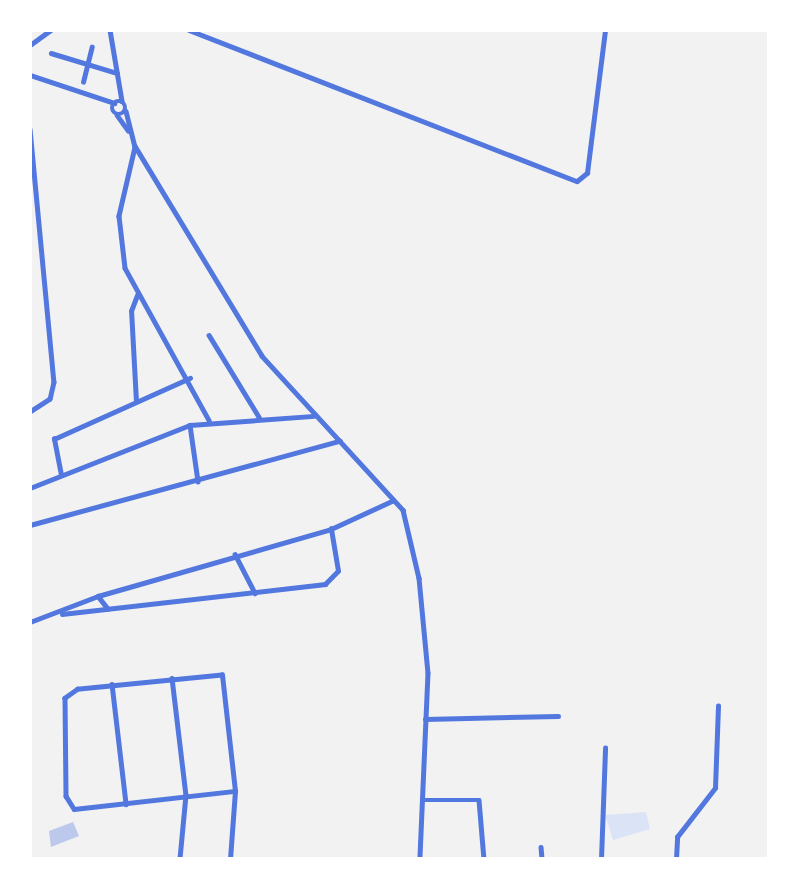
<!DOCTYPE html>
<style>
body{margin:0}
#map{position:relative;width:799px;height:889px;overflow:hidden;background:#f2f2f2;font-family:"Playfair Display",serif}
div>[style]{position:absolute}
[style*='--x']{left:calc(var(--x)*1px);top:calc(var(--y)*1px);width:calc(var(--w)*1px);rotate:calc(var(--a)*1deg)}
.green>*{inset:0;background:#dbe4f7}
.building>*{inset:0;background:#bdc9ec}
.minor>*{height:4.5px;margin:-2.25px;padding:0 2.25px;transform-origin:2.25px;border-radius:2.25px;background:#5277de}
.minor>.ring{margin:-2.25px;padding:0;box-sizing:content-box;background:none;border:4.5px solid #5277de;border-radius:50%}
span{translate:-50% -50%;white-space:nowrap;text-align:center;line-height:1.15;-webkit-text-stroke:7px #fff;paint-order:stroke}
.frame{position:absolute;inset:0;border:32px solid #fff;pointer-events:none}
</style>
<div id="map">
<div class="green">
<div style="clip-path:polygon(646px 812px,650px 829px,613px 840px,605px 815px)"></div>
</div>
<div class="building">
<div style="clip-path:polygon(73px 822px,79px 836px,51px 847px,49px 831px)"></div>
</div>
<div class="minor">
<div style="--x:110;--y:30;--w:72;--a:80.4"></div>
<div style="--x:189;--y:30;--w:416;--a:21.3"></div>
<div style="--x:577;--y:181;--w:13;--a:-39"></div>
<div style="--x:587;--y:173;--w:144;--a:-82.8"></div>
<div style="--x:30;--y:45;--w:26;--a:-36"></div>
<div style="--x:51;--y:53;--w:69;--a:16.9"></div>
<div style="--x:30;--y:75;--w:89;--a:18.4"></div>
<div style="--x:83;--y:82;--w:36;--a:-76"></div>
<div class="ring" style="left:112px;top:101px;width:9.5px;height:9.5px"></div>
<div style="--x:126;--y:111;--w:36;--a:76"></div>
<div style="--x:135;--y:146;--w:245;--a:58.8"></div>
<div style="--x:262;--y:356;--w:209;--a:47.5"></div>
<div style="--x:403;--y:510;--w:70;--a:76.8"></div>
<div style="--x:419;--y:578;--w:95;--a:84.6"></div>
<div style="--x:428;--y:673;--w:186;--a:92.5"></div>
<div style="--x:117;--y:115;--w:19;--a:54"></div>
<div style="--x:30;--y:129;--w:254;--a:84.6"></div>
<div style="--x:54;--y:382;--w:17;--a:103"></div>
<div style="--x:50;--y:399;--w:24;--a:147"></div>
<div style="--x:135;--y:147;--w:71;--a:103.1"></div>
<div style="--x:119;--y:216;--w:52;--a:83.4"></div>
<div style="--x:125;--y:268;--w:174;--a:61.1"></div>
<div style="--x:209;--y:335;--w:96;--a:58.6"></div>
<div style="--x:136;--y:402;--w:91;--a:-93.1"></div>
<div style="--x:131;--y:311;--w:17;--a:-69"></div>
<div style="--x:190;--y:425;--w:57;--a:81.9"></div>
<div style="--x:61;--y:475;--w:37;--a:-101"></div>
<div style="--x:54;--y:439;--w:149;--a:-24.2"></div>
<div style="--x:30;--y:488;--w:172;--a:-21.5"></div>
<div style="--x:190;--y:425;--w:124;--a:-4.2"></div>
<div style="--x:30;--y:525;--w:321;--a:-15.2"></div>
<div style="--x:235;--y:554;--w:44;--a:62.9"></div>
<div style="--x:98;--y:596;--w:16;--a:52"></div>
<div style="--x:62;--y:614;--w:265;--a:-6.5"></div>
<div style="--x:325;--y:584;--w:18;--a:-45"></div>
<div style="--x:338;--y:571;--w:43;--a:-99.5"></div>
<div style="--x:30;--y:622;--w:73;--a:-20.9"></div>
<div style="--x:98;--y:596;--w:242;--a:-16"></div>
<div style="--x:331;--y:529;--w:67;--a:-24.7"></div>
<div style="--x:172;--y:678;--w:118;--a:83.2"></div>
<div style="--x:186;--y:795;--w:64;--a:95.4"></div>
<div style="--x:112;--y:684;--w:121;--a:83.3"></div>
<div style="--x:425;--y:719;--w:133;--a:-1.3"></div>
<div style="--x:423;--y:800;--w:56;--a:0"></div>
<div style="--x:479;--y:800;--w:59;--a:85.2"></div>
<div style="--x:541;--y:847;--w:12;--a:85"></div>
<div style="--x:230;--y:859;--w:68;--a:-85.8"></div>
<div style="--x:235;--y:791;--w:117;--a:-96.4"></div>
<div style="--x:222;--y:675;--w:145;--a:174.4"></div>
<div style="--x:78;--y:689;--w:16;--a:145"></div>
<div style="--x:65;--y:698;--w:98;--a:89.4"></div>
<div style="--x:66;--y:796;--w:15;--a:58"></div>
<div style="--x:74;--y:809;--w:162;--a:-6.4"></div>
<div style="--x:601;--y:859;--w:111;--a:-87.9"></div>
<div style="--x:676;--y:859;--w:22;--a:-87"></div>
<div style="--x:677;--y:837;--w:62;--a:-52.2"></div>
<div style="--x:715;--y:788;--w:82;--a:-87.9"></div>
</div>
<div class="frame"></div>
</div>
